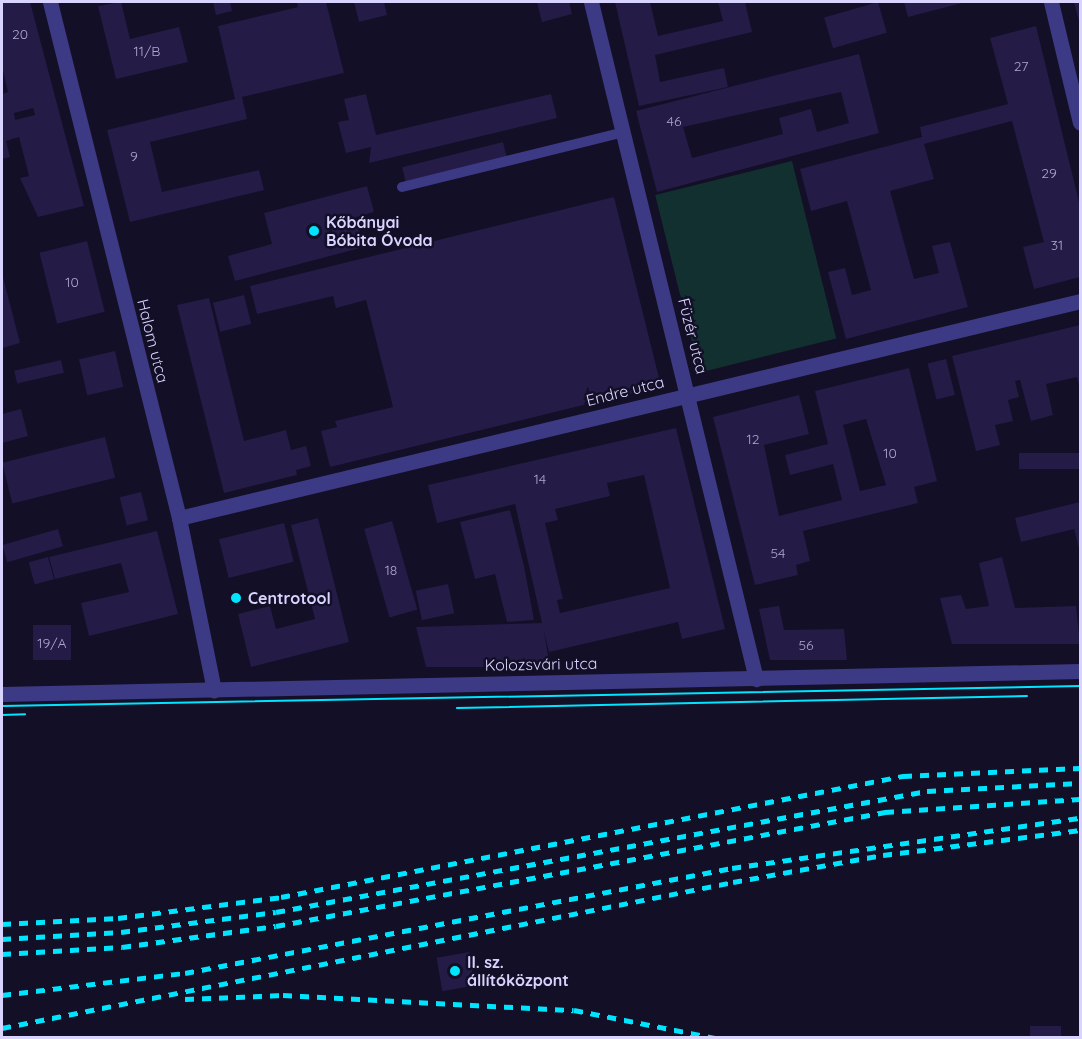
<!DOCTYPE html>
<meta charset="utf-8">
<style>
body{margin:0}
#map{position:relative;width:1082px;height:1039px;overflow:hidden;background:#130f26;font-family:Quicksand,sans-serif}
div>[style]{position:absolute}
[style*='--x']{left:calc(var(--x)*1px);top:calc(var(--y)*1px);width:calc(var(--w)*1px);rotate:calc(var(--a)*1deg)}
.green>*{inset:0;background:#12302f;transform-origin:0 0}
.building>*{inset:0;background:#241b47;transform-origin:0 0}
.lane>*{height:10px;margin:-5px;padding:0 5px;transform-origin:5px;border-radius:5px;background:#3d3a85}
.street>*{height:15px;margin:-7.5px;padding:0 7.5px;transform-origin:7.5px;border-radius:7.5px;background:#3d3a85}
.tram>*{height:1.5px;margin:-0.75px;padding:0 0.75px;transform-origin:0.75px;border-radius:0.75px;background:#00e5ff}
.rail>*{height:4.5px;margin-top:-2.25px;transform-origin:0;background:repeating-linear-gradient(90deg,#00e5ff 0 9px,transparent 0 17px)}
.dots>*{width:16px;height:16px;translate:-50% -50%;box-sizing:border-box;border:3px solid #130f26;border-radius:50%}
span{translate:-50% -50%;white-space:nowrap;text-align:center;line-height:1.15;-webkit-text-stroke:5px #130f26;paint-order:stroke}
.number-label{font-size:14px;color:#aca6d1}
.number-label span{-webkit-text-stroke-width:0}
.poi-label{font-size:16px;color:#d9d4ff;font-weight:700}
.left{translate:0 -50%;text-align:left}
.street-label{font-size:16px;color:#d9d4ff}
.frame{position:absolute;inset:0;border:3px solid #d9d4ff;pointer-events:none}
</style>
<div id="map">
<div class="green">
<div style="left:792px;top:161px;width:183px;height:141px;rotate:76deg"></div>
</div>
<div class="building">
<div style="clip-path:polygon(evenodd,2px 2px,30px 2px,84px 206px,38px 217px,20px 178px,29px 176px,19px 137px,6px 141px,10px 157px,2px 159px,2px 94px,8px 92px,2px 66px,2px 2px,33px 108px,35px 115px,15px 120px,14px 113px,33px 108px)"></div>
<div style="clip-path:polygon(121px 2px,130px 39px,179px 27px,188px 62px,116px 79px,98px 6px)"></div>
<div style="clip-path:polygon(213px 2px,230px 2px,232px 11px,216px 15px)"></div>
<div style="clip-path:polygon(297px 2px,326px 2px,344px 73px,242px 97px,247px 119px,150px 142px,162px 192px,259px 170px,264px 190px,130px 222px,107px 130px,235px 99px,218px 26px,298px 7px)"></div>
<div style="clip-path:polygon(354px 2px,384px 2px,387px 15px,359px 22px)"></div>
<div style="clip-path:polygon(537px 2px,569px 2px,572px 14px,542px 22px)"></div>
<div style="clip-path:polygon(615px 2px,650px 2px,658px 36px,723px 21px,718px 2px,745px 2px,752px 32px,655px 55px,660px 82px,724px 68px,728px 87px,639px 106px)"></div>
<div style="left:878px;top:2px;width:32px;height:56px;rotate:74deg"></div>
<div style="clip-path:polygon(904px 2px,966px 2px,908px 17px)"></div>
<div style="clip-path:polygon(1074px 2px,1080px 2px,1080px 25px)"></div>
<div style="clip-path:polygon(1036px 26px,1080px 206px,1080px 277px,1034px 289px,1023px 247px,1044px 242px,1012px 121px,924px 144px,934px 179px,890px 191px,914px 279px,939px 273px,932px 246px,950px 242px,968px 307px,846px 339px,828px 272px,845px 268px,852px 295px,871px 290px,847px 201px,811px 211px,800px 169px,922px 137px,920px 127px,1008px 104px,990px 38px)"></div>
<div style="clip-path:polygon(evenodd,859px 54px,879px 133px,657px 192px,636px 111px,859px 54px,841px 92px,849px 123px,817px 132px,811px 109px,779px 118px,783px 134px,692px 158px,683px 127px,841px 92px)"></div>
<div style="clip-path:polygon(366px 94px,376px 135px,551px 94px,557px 118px,369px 163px,371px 147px,346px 153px,338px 122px,349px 120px,344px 99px)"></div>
<div style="left:503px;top:142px;width:16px;height:104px;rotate:76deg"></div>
<div style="clip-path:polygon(367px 186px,374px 212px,356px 217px,364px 247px,235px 281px,228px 256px,272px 244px,264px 213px)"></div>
<div style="clip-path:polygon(614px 197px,661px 386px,330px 467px,321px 431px,337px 427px,335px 421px,393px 407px,366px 300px,336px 308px,333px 296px,257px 314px,250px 286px)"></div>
<div style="left:87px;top:241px;width:73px;height:49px;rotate:76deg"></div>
<div style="clip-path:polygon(2px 273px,20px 343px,2px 348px)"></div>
<div style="left:244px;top:295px;width:30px;height:32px;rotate:76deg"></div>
<div style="clip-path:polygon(209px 298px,244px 441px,286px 430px,291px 450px,306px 446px,311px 466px,296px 470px,297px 475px,224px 493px,177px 305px)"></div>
<div style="clip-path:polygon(1080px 325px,1080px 389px,1077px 377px,1046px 384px,1053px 415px,1031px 421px,1020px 380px,1015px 381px,1019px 397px,1008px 400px,1013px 421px,995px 425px,1000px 445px,976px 451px,952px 356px)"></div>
<div style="left:115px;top:351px;width:37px;height:37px;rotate:77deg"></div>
<div style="left:946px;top:359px;width:37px;height:19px;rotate:76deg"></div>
<div style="left:61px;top:360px;width:13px;height:48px;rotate:77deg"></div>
<div style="clip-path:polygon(evenodd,909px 368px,937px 481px,914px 487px,918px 503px,803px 531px,810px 561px,796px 565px,798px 575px,755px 585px,713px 417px,799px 395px,809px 434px,764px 445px,779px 516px,842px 500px,833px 464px,790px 475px,785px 455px,828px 444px,815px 391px,909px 368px,866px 419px,886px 485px,860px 491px,843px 425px,866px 419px)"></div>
<div style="clip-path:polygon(21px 409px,28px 436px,2px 443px,2px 414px)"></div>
<div style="clip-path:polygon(evenodd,676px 428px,725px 629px,682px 639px,678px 622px,549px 652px,544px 632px,550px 667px,426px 667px,416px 627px,542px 623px,515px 504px,437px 523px,428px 485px,676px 428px,644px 475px,670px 588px,560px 613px,557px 600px,563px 599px,545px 523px,558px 520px,555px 509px,610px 496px,607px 483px,644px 475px)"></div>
<div style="left:105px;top:437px;width:42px;height:106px;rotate:76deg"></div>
<div style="left:1080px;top:453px;width:16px;height:61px;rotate:90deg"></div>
<div style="left:141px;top:492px;width:29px;height:22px;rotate:76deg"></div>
<div style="clip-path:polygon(1080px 502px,1080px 552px,1074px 529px,1021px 542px,1015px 518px)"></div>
<div style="clip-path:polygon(510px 510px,524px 566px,534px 620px,507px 622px,495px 574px,475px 579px,460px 522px)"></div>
<div style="clip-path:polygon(318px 518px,349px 642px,251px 667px,238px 614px,270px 606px,276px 629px,315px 619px,291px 525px)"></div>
<div style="left:392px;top:521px;width:92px;height:29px;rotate:74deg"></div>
<div style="left:284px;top:523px;width:40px;height:67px;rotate:76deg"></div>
<div style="left:58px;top:529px;width:18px;height:58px;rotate:74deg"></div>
<div style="clip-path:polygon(157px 531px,178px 614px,89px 636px,81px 603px,129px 592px,121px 563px,55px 579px,49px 557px)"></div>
<div style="left:48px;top:557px;width:23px;height:20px;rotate:75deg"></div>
<div style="clip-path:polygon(1002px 557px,1015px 608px,1076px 606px,1080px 644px,952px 644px,940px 598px,961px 595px,966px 609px,989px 606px,979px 563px)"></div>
<div style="left:448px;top:584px;width:30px;height:33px;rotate:78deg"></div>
<div style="clip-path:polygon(779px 606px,784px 630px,844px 629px,847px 660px,770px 660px,759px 609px)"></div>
<div style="left:33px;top:625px;width:38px;height:35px"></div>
<div style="left:469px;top:952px;width:34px;height:33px;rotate:80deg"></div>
<div style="left:1030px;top:1026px;width:31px;height:12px"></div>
</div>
<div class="lane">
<div style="--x:402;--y:187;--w:229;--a:-13.9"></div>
</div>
<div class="street">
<div style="--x:50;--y:2;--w:532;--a:75.96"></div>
<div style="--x:179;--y:518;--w:176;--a:78.5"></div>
<div style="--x:591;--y:2;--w:697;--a:76.3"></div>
<div style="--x:1051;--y:2;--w:124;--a:76.5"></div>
<div style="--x:179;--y:518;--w:927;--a:-13.54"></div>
<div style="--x:2;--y:694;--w:1078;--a:-1.22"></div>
</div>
<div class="tram">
<div style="--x:2;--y:706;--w:1078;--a:-1.06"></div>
<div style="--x:457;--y:708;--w:570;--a:-1.21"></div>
<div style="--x:2;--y:715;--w:23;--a:-2"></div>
</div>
<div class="rail">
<div style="--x:2;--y:924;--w:116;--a:-3"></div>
<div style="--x:118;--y:918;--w:164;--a:-7.3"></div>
<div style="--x:281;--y:897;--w:634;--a:-11.01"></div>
<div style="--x:903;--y:776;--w:177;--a:-2.6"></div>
<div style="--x:2;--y:939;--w:119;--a:-3.4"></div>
<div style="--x:121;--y:932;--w:156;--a:-7.4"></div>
<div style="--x:276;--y:912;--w:662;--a:-10.53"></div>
<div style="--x:927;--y:791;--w:153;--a:-3"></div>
<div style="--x:2;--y:954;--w:120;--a:-3.3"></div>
<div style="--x:122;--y:947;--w:155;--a:-7.8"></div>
<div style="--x:276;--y:926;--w:620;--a:-10.6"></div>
<div style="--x:885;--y:812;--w:195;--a:-3.8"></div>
<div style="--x:2;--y:995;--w:184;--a:-6.9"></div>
<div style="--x:185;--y:973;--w:557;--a:-10.87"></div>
<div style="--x:732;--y:868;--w:352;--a:-8.2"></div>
<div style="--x:185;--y:999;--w:98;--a:-2.3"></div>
<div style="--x:283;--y:995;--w:291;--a:3"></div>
<div style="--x:574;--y:1010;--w:145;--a:11.2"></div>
<div style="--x:2;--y:1028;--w:745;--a:-11.29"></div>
<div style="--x:733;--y:882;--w:152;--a:-10.2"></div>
<div style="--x:883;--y:855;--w:199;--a:-7.2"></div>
</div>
<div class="dots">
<div style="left:314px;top:231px;background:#00e5ff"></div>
<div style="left:236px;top:598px;background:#00e5ff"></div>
<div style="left:455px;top:971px;background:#00e5ff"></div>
</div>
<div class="number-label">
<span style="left:20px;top:34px">20</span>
<span style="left:147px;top:51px">11/B</span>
<span style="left:1021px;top:66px">27</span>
<span style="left:674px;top:121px">46</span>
<span style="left:134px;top:156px">9</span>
<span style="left:1049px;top:173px">29</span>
<span style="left:1057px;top:245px">31</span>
<span style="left:72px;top:282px">10</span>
<span style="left:753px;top:439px">12</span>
<span style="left:890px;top:453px">10</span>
<span style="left:540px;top:479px">14</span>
<span style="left:778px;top:553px">54</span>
<span style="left:391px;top:570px">18</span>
<span style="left:52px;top:643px">19/A</span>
<span style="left:806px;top:645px">56</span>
</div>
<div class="poi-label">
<span class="left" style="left:326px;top:231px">Kőbányai<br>Bóbita Óvoda</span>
<span class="left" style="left:248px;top:598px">Centrotool</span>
<span class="left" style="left:467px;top:971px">II. sz.<br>állítóközpont</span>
</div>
<div class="street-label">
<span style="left:693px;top:336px;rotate:76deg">Füzér utca</span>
<span style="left:153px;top:341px;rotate:76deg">Halom utca</span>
<span style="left:625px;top:391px;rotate:-14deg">Endre utca</span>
<span style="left:541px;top:664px;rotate:-1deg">Kolozsvári utca</span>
</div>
<div class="frame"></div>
</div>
